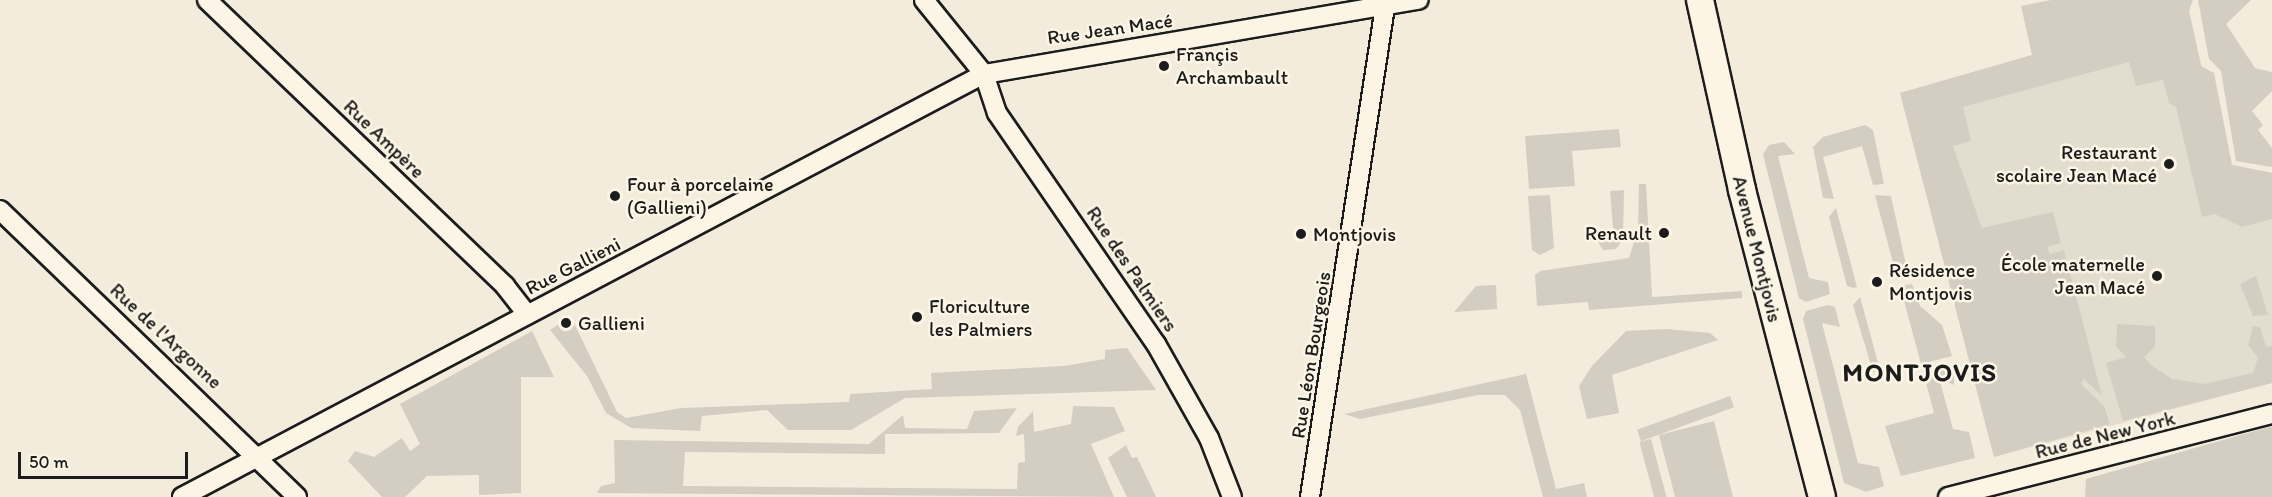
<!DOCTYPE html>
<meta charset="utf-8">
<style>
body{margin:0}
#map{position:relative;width:2272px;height:497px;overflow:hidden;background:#f3ecdd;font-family:Itim,sans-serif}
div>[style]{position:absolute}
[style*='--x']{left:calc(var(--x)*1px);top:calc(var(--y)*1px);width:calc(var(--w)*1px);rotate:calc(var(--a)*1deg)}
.built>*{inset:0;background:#e3ddcf}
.green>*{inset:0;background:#d3cec1;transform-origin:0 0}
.roads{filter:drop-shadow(2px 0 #1c1c1c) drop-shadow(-2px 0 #1c1c1c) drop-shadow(0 2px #1c1c1c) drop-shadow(0 -2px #1c1c1c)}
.street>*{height:18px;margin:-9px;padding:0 9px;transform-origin:9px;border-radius:9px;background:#fcf5e5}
.secondary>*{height:26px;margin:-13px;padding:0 13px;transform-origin:13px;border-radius:13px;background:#fcf5e5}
.dots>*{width:16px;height:16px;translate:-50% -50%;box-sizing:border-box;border:3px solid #fcf5e5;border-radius:50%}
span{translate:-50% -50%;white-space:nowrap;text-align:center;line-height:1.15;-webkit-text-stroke:5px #fcf5e5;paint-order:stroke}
.street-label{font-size:20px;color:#1c1c1c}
.poi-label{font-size:20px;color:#1c1c1c}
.left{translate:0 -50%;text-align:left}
.right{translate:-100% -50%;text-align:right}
.district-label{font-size:26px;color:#1c1c1c;font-weight:700;letter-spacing:1.5px}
.scale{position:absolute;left:18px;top:452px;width:170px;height:27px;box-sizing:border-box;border:3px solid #1c1c1c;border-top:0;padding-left:8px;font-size:18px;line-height:21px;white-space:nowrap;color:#1c1c1c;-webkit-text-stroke:4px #fcf5e5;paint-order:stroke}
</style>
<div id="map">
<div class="built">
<div style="clip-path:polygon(2189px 10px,2223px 163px,2272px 173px,2272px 383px,1994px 457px,1900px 93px)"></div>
</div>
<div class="green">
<div style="clip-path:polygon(2051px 0,2193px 0,2189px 11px,2201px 66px,2214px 73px,2232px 165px,2272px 173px,2272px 219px,2242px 227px,2215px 214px,2202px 217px,2176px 107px,2169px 103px,2163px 80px,2136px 86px,2129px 62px,1963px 107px,1971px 141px,1953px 146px,1982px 228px,2053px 212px,2061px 243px,2047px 247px,2050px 254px,2064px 250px,2102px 396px,2084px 379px,2081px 384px,2104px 406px,2110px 424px,1994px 457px,1900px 93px,2032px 55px,2021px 6px)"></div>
<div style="clip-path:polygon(2198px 0,2251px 0,2226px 24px,2255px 68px,2272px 72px,2272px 91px,2252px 111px,2263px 125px,2258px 130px,2272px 148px,2272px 167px,2236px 161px,2221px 71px,2209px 59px)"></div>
<div style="clip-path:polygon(1865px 125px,1873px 130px,1884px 184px,1873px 185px,1862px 146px,1823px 157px,1834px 199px,1823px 198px,1813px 147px,1823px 137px)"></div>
<div style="clip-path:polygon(1619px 129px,1621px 147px,1572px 151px,1575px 186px,1529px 189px,1525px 136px)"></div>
<div style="clip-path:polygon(1784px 142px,1795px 154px,1778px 156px,1809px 278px,1828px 282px,1830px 294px,1806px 302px,1799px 298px,1763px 154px,1769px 145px)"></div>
<div style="clip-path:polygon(1639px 184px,1646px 184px,1652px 297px,1742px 291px,1742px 298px,1589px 310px,1588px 302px,1537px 306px,1535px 275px,1540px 271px,1629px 258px,1638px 230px)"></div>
<div style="clip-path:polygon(1624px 190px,1623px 239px,1616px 249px,1603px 250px,1598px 242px,1614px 241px,1610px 191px)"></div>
<div style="clip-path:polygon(1550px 195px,1554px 248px,1540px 255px,1532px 250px,1528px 196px)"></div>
<div style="clip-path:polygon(1875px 195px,1891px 196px,1908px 274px,1897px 278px)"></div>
<div style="clip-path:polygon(1836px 208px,1857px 287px,1853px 288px,1847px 286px,1829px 217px)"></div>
<div style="clip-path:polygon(2256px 276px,2268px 315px,2253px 316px,2240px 284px)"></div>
<div style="clip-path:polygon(1912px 284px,1920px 306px,1942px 325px,1952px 356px,1921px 364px,1900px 286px)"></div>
<div style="clip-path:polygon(1496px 285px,1497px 309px,1454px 312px,1476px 286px)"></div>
<div style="clip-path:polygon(1860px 297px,1880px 370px,1873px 372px,1853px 305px)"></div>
<div style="clip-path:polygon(1828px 305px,1835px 307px,1840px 327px,1822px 323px,1858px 463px,1879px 467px,1884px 486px,1866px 492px,1844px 483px,1803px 319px,1806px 311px)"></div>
<div style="clip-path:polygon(559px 324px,563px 331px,575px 325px,617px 412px,626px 418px,681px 408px,849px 402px,850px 394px,932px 389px,931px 373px,1064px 366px,1105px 359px,1105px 350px,1127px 348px,1156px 390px,905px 398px,851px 430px,788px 430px,767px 410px,702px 416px,700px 431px,631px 428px,606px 413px,587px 376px,550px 330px)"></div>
<div style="clip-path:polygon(2117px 324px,2155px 326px,2155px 347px,2144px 357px,2151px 365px,2172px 379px,2204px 384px,2253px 373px,2258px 358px,2248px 345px,2253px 326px,2260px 327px,2266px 347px,2272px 346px,2272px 383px,2123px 421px,2106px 363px,2126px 357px,2116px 346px)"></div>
<div style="clip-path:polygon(1667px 329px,1710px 333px,1718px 340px,1612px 375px,1619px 413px,1587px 419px,1579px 386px,1592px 366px,1626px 331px)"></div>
<div style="clip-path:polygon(532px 331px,554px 377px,521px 377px,521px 493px,479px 495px,479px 475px,427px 476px,405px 497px,382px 497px,348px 461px,355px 451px,374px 457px,402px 438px,410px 451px,420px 444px,400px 404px)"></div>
<div style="clip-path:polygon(1954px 367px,1954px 385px,1939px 378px,1953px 429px,1969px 432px,1975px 458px,1901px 476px,1885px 426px,1934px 413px,1924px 375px)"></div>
<div style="clip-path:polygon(1526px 374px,1556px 489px,1584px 483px,1587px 497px,1543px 497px,1520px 410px,1505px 395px,1478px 395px,1360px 419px,1344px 414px)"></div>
<div style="left:1730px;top:396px;width:12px;height:99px;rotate:70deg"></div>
<div style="clip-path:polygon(1073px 406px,1114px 407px,1125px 431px,1091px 444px,1114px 497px,597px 493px,601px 486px,615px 483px,614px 440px,869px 444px,903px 415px,905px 428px,967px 429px,974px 411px,1017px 408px,999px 433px,885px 434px,885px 454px,685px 452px,683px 486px,1017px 489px,1018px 463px,1025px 462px,1024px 434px,1016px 436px,1018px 427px,1033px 411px,1034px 432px,1071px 424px)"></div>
<div style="clip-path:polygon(1714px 421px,1733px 497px,1675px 497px,1659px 435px)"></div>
<div style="clip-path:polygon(2272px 426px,2272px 497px,2085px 497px,2086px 479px)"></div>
<div style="left:1651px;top:439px;width:60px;height:12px;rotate:75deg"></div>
<div style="clip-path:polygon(1126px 445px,1132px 458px,1137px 457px,1156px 497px,1127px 497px,1108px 458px)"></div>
</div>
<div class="roads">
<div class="street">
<div style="--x:207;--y:0;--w:413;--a:43.8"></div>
<div style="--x:505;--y:286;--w:36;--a:52"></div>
<div style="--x:924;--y:0;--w:95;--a:51"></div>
<div style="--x:984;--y:74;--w:41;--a:71.6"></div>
<div style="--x:997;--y:113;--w:280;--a:55.5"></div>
<div style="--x:1156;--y:344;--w:108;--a:60.6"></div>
<div style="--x:1209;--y:438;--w:63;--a:68.7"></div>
<div style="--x:0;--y:210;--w:413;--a:44"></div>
<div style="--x:182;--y:497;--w:907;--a:-27.81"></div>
<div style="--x:984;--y:74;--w:441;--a:-9.7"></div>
<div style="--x:1310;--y:497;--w:497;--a:-81.3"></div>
<div style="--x:1948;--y:497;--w:334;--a:-14.4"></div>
</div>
<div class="secondary">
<div style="--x:1700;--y:0;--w:195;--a:77.5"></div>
<div style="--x:1742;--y:190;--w:317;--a:75.4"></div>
</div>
</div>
<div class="dots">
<div style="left:1164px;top:66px;background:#1c1c1c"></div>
<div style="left:2169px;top:164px;background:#1c1c1c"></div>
<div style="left:615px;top:196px;background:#1c1c1c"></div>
<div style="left:1664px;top:233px;background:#1c1c1c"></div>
<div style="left:1301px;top:234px;background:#1c1c1c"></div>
<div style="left:2157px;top:276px;background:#1c1c1c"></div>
<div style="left:1877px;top:282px;background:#1c1c1c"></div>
<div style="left:917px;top:317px;background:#1c1c1c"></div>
<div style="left:566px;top:323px;background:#1c1c1c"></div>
</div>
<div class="street-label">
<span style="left:1110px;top:29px;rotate:-8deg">Rue Jean Macé</span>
<span style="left:384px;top:139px;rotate:44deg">Rue Ampère</span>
<span style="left:1757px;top:249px;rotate:76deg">Avenue Montjovis</span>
<span style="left:573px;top:266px;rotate:-27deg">Rue Gallieni</span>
<span style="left:1132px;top:269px;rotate:56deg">Rue des Palmiers</span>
<span style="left:166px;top:336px;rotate:43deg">Rue de l'Argonne</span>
<span style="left:1311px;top:355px;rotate:-81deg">Rue Léon Bourgeois</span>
<span style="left:2105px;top:435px;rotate:-14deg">Rue de New York</span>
</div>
<div class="poi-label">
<span class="left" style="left:1176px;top:66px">Françis<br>Archambault</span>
<span class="right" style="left:2157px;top:164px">Restaurant<br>scolaire Jean Macé</span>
<span class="left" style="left:627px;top:196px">Four à porcelaine<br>(Gallieni)</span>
<span class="right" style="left:1652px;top:233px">Renault</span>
<span class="left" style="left:1313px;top:234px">Montjovis</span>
<span class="right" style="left:2145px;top:276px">École maternelle<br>Jean Macé</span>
<span class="left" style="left:1889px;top:282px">Résidence<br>Montjovis</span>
<span class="left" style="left:929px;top:318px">Floriculture<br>les Palmiers</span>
<span class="left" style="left:578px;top:323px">Gallieni</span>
</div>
<div class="district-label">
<span style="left:1920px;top:373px">MONTJOVIS</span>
</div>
<div class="scale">50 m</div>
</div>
